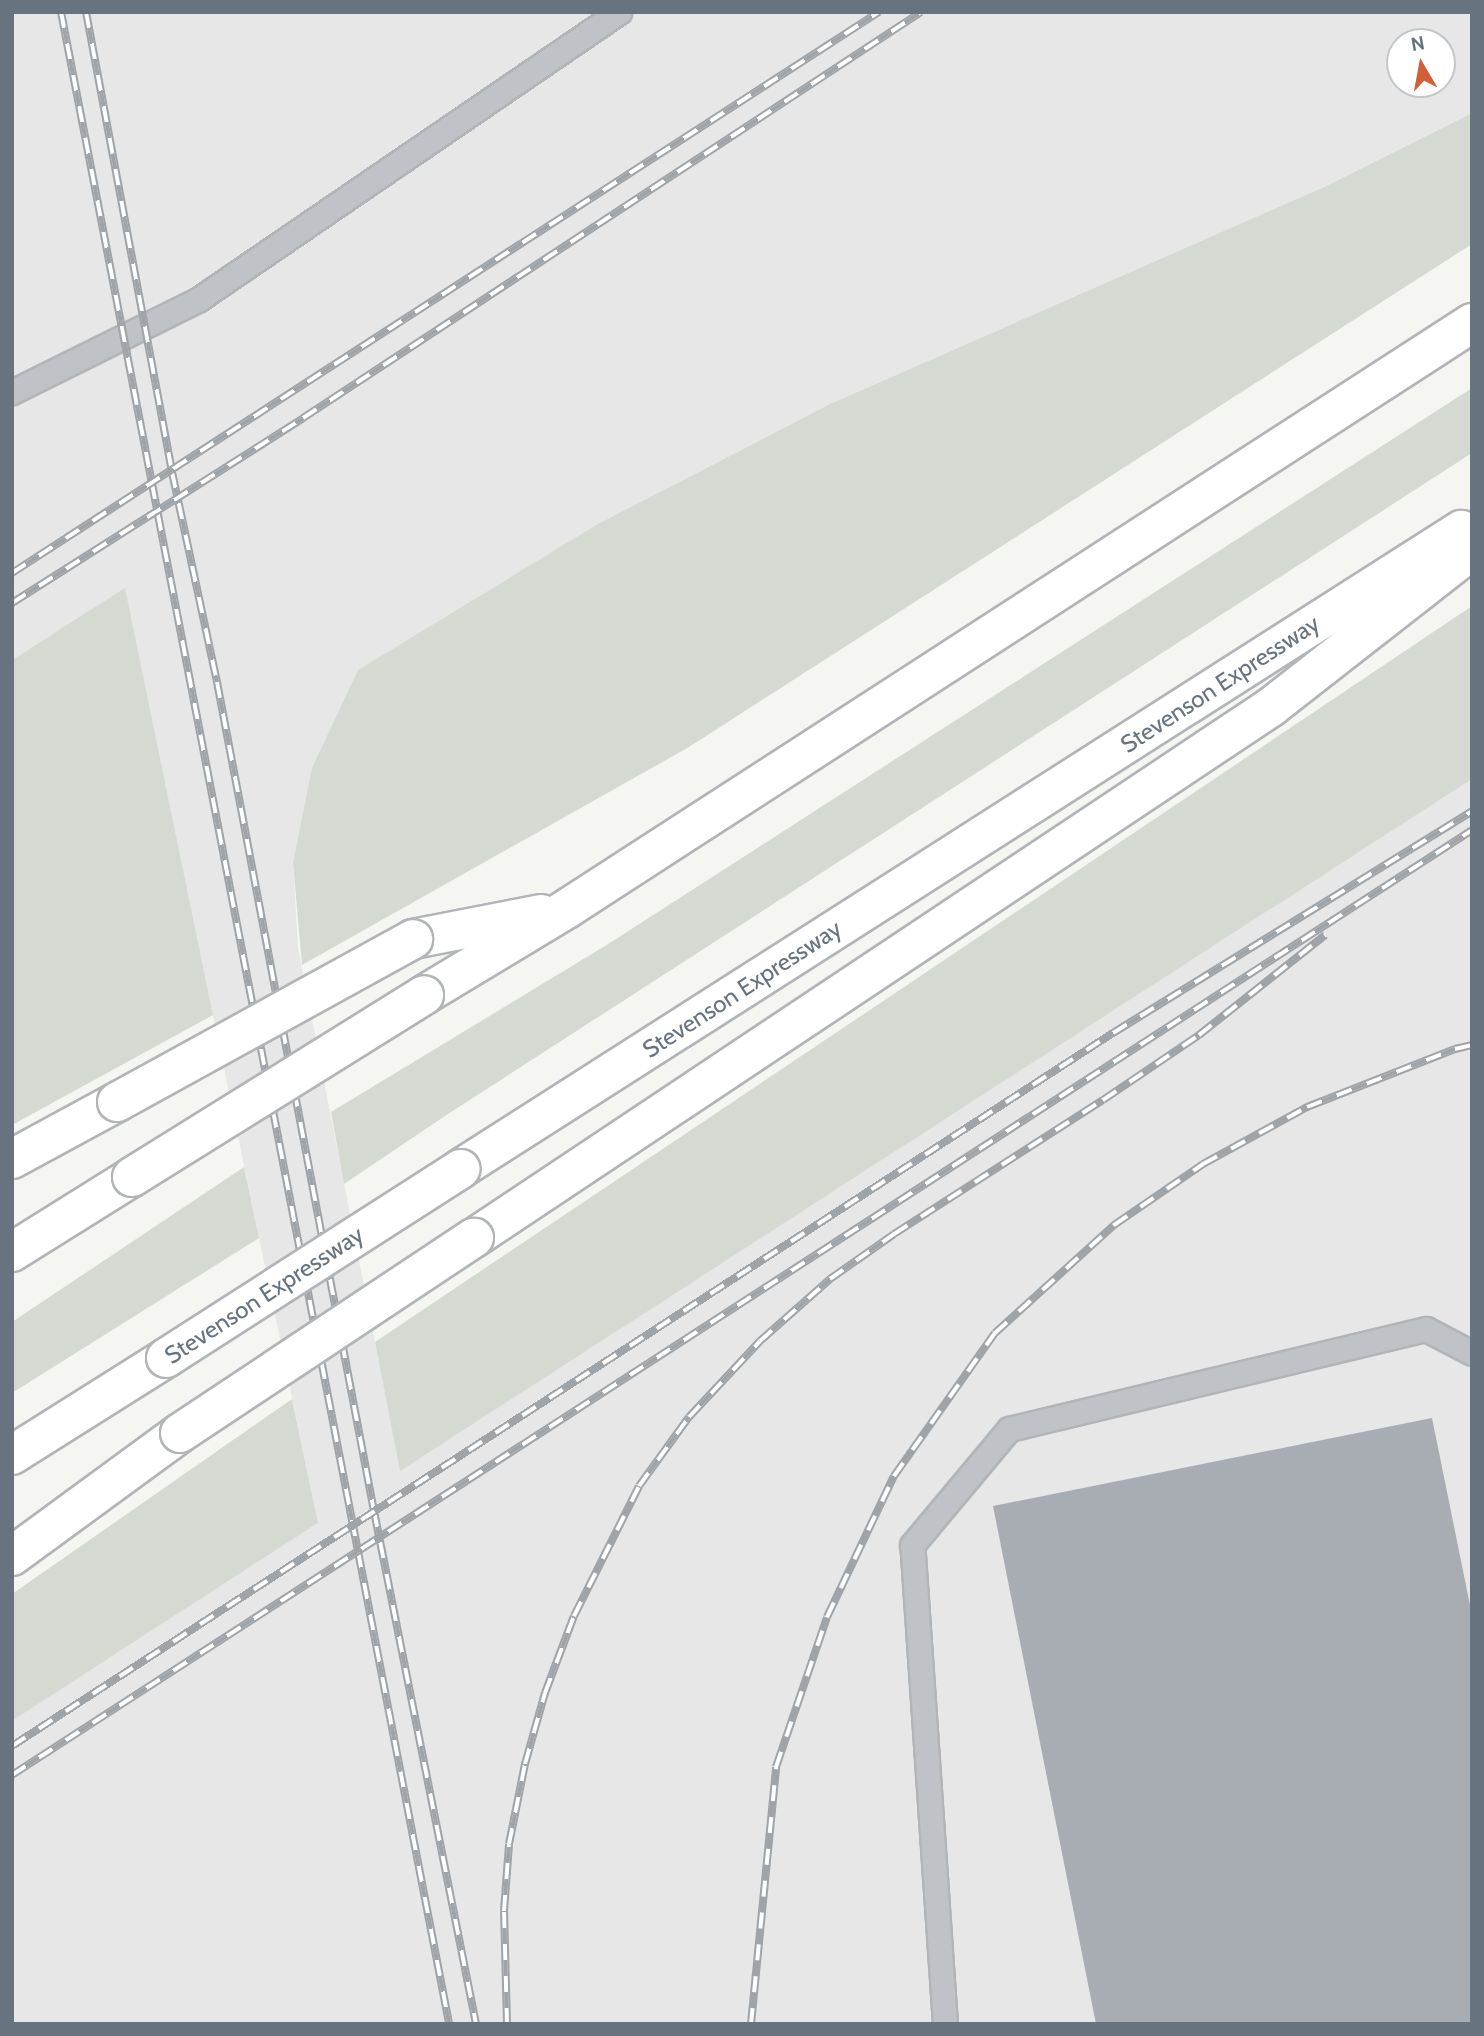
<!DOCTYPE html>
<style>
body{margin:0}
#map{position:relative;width:1484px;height:2036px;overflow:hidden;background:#f5f5f2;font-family:Cabin,sans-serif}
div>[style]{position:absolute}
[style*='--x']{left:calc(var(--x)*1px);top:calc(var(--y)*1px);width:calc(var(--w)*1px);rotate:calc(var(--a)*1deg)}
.built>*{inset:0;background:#e6e7e6}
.green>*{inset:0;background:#d4dad2}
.building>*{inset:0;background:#a7adb2}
.roads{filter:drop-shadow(2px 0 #b2b5b8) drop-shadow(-2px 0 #b2b5b8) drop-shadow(0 2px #b2b5b8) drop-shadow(0 -2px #b2b5b8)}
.service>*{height:23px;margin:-11.5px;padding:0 11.5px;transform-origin:11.5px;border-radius:11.5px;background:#bfc2c6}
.motorway>*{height:38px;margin:-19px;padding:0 19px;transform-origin:19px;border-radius:19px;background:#fff}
.rail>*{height:8px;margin-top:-4px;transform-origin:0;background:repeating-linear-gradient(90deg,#fff 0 16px,#9fa4a9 0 32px);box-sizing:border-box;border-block:2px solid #9fa4a9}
.bridges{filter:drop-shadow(2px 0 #b2b5b8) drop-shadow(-2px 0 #b2b5b8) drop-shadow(0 2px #b2b5b8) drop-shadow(0 -2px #b2b5b8)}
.motorway-bridge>*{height:38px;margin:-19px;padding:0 19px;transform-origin:19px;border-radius:19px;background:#fff}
span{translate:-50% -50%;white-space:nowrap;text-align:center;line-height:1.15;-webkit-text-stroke:7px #fff;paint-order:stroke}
.street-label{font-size:24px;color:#677480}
.frame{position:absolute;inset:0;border:14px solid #677480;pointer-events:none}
.north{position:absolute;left:1386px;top:28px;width:70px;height:70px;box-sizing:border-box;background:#fff;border:2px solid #c2c7cc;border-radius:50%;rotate:350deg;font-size:19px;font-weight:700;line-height:28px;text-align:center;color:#677480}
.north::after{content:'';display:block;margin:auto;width:24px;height:32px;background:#d15f37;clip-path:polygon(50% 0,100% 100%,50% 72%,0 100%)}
</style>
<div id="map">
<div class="built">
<div style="clip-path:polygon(evenodd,12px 12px,1472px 12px,1472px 113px,1324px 187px,830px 404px,596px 525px,358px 670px,293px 863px,298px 948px,400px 1470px,1472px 779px,1472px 2024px,12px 2024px,12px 1721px,318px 1523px,125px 589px,12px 660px,12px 12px,1400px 42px,1442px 42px,1442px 84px,1400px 84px,1400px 42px)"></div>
</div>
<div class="green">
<div style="clip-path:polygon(1472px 113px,1472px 244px,689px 747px,302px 965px,293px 863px,312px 768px,358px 670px,596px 525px,830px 404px,1324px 187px)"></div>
<div style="clip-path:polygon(1472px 388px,1472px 453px,448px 1114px,344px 1184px,331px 1112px,605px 946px)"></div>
<div style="clip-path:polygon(125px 588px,213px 1015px,12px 1125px,12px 660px)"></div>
<div style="clip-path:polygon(1472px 606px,1472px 779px,400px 1471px,375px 1342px)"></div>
<div style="clip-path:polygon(244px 1167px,259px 1238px,12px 1393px,12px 1322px)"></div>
<div style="clip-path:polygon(292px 1399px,318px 1523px,12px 1721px,12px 1594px)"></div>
</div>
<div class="building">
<div style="clip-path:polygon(1432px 1418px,1472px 1615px,1472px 2024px,1096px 2024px,993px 1506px)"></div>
</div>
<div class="roads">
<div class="service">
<div style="--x:12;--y:392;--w:209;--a:-26.4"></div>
<div style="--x:199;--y:299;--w:509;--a:-34.35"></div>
<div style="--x:945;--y:2024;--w:480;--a:-93.9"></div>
<div style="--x:912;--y:1545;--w:151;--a:-50.1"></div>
<div style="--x:1009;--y:1429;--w:429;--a:-13.5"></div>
<div style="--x:1426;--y:1329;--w:52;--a:27.6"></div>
</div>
<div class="motorway">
<div style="--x:413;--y:939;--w:131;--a:-11"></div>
<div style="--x:424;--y:995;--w:168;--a:-31.1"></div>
<div style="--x:568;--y:908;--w:1077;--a:-32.91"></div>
<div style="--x:12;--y:1159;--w:119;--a:-28.5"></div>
<div style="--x:460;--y:1169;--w:1188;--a:-32.55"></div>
<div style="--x:474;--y:1238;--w:958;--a:-33.67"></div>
<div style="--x:1271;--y:707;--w:255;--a:-38"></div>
<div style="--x:12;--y:1252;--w:142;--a:-32"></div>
<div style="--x:12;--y:1455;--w:182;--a:-32.2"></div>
<div style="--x:12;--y:1556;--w:208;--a:-36.2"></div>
</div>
</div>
<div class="rail">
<div style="--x:61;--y:12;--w:2049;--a:79.08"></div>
<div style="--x:86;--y:12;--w:468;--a:79.4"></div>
<div style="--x:172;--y:472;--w:215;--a:77.9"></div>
<div style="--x:217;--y:682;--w:844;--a:79.28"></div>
<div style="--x:374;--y:1511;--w:523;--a:78.75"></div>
<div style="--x:12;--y:573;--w:1033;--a:-32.91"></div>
<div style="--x:12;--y:603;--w:345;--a:-32.4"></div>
<div style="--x:303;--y:418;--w:739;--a:-33.3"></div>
<div style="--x:12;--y:1746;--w:1312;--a:-32.93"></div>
<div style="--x:1113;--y:1033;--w:422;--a:-31.7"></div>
<div style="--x:12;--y:1775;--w:1739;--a:-32.91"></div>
<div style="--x:507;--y:2024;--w:113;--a:-91.5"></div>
<div style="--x:504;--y:1911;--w:67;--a:-85.7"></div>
<div style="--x:509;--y:1844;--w:82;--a:-78.7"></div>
<div style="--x:525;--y:1764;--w:74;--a:-74.3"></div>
<div style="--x:545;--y:1693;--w:82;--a:-69.4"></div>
<div style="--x:574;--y:1616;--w:145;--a:-63.4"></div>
<div style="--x:639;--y:1486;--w:85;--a:-54.1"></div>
<div style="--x:689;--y:1417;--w:104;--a:-46.9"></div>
<div style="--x:760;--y:1341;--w:94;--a:-41.5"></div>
<div style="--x:830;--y:1279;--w:78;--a:-35.1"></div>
<div style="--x:894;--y:1234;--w:248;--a:-32.7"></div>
<div style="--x:1103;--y:1100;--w:116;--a:-34.1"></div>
<div style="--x:1199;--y:1035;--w:161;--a:-38.4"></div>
<div style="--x:751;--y:2024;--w:258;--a:-84.4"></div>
<div style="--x:776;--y:1767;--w:158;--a:-71.2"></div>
<div style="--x:827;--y:1617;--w:156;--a:-64.6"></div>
<div style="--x:894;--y:1476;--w:175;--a:-54.8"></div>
<div style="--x:995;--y:1333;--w:161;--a:-42.2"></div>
<div style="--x:1114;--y:1225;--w:108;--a:-34.4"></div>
<div style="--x:1203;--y:1164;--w:119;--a:-28.7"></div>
<div style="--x:1307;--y:1107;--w:159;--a:-21.4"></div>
<div style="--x:1455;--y:1049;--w:17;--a:-13"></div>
</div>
<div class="bridges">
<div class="motorway-bridge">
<div style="--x:117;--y:1102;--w:338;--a:-28.8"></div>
<div style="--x:132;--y:1177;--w:344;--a:-31.9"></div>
<div style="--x:166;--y:1358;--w:350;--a:-32.7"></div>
<div style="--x:180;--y:1433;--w:353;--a:-33.6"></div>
</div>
</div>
<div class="street-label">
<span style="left:1220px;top:684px;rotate:-33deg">Stevenson Expressway</span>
<span style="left:742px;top:989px;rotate:-33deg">Stevenson Expressway</span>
<span style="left:264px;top:1295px;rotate:-33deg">Stevenson Expressway</span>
</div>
<div class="frame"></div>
<div class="north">N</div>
</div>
